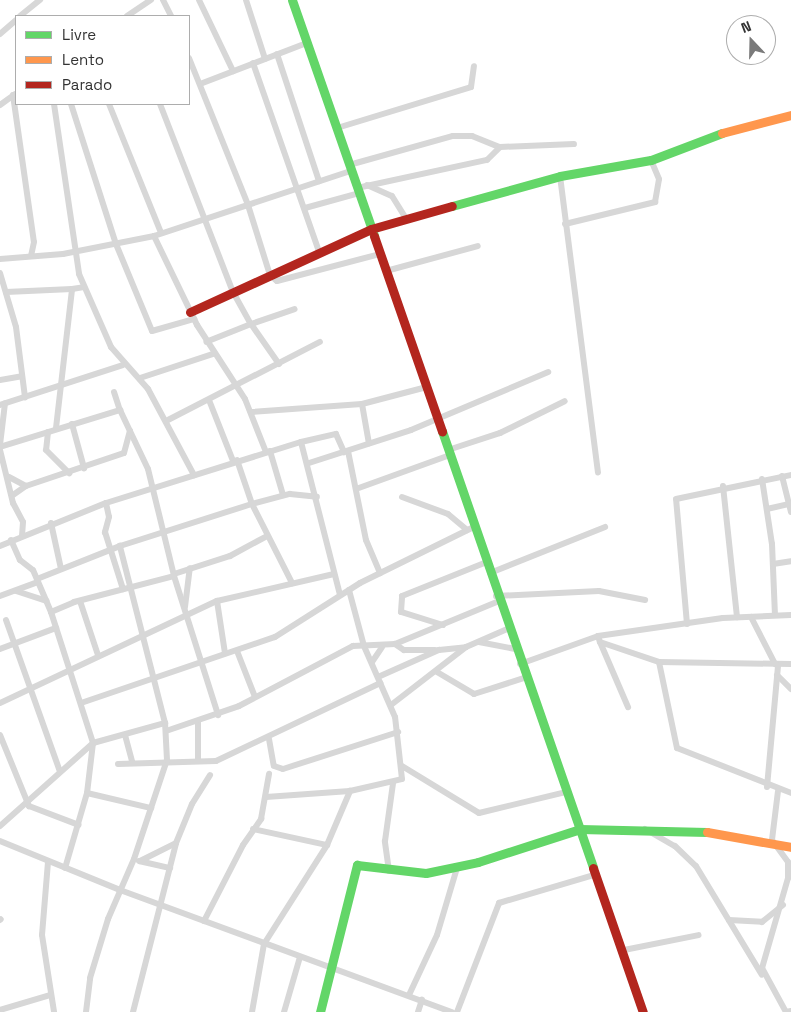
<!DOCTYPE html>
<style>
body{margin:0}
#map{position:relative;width:791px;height:1012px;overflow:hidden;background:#fff;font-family:"Space Grotesk",sans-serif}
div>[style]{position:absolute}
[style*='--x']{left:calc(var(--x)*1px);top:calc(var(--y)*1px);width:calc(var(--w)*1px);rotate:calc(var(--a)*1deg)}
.street>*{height:6px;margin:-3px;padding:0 3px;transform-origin:3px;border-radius:3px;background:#d7d7d7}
.fast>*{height:9px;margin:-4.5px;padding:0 4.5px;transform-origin:4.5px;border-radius:4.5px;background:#63d668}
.slow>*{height:9px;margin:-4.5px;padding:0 4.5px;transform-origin:4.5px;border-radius:4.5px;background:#ff974d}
.jam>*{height:9px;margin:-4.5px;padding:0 4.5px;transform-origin:4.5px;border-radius:4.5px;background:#b3261e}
span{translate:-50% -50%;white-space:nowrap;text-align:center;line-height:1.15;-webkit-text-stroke:5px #fff;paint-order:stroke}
.legend{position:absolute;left:15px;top:15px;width:175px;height:90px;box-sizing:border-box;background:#fff;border:1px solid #adadad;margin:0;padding:6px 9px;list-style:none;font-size:15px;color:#333}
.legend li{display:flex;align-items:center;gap:10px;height:25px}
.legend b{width:25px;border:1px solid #adadad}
.north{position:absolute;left:726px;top:15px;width:50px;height:50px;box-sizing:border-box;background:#fff;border:1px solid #adadad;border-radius:50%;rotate:339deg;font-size:14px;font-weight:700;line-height:20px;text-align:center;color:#333}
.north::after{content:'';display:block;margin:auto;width:18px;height:22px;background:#7a7a7a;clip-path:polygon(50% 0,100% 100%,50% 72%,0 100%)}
</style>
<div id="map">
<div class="street">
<div style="--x:163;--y:0;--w:18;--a:63"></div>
<div style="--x:199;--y:0;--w:79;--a:64.4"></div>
<div style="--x:246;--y:0;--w:62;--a:72.1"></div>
<div style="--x:20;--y:16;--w:26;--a:-39"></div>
<div style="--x:127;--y:16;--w:29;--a:-34"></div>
<div style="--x:0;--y:34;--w:21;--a:-41"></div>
<div style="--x:277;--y:54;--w:134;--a:71.7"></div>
<div style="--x:189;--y:58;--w:158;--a:68.1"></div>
<div style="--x:248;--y:205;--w:73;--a:72.6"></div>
<div style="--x:270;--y:275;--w:9;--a:41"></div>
<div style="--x:277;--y:281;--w:106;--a:-14.7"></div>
<div style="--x:253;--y:63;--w:197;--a:70.7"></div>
<div style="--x:200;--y:84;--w:115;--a:-21"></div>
<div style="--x:13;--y:95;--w:148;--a:81.9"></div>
<div style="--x:34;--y:242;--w:14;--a:102"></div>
<div style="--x:54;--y:104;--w:172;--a:81.6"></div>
<div style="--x:79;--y:274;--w:80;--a:66.3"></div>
<div style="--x:111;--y:347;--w:56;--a:48.6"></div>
<div style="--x:148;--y:389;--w:98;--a:61.9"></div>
<div style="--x:71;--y:104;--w:147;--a:72.2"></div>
<div style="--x:116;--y:244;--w:94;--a:67.5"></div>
<div style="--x:152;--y:331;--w:44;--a:-15.9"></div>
<div style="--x:109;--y:104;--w:139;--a:68"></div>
<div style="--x:160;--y:104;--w:202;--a:68.8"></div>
<div style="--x:233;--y:292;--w:37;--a:61"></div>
<div style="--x:251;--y:324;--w:48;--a:158.2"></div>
<div style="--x:0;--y:105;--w:19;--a:-36"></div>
<div style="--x:337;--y:128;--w:140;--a:-17"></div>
<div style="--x:471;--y:87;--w:21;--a:-82"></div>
<div style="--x:349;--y:165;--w:108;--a:-15.6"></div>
<div style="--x:453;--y:136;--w:19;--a:0"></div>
<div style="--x:472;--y:136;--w:29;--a:22"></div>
<div style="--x:560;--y:176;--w:299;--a:82.7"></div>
<div style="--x:367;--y:185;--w:27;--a:24"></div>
<div style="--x:392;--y:196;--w:26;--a:58"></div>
<div style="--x:357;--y:188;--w:133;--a:-12.2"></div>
<div style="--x:487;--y:160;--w:18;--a:-45"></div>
<div style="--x:500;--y:147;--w:74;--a:-2.3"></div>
<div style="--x:305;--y:208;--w:56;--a:-15.5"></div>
<div style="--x:565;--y:224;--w:93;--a:-13.7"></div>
<div style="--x:655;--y:202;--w:23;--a:-80"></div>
<div style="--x:659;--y:179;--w:21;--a:-113"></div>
<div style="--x:154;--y:236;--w:99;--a:64.2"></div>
<div style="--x:197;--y:325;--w:88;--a:57"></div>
<div style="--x:245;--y:399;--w:57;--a:68.4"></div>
<div style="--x:0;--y:259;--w:63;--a:-4.5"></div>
<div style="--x:63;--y:254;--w:93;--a:-11.2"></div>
<div style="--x:154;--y:236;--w:207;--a:-18.3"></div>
<div style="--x:386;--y:271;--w:95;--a:-15.2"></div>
<div style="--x:0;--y:273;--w:56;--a:73.5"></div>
<div style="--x:16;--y:327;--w:71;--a:82.7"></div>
<div style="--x:6;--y:292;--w:66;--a:-2.6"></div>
<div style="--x:279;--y:364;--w:49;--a:-125"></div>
<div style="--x:251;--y:324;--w:46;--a:-18.8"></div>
<div style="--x:140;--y:378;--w:77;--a:-18.2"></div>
<div style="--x:0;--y:380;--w:22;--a:-10"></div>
<div style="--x:114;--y:392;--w:19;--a:72"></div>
<div style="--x:209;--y:400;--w:66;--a:68.5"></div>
<div style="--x:362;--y:404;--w:40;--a:80"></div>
<div style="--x:0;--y:405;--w:129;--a:-18"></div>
<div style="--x:251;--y:412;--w:111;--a:-4.1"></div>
<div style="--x:362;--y:404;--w:67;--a:-14.7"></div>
<div style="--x:166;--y:421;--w:173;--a:-27.2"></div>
<div style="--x:72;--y:424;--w:46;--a:74.7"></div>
<div style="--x:56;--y:428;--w:140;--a:-83.4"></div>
<div style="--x:72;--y:289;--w:12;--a:-9"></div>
<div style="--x:48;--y:432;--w:18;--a:96"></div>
<div style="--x:46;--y:450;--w:33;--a:45"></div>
<div style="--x:301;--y:442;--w:36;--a:-13"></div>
<div style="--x:336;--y:434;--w:20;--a:66"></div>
<div style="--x:0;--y:445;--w:42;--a:-83.2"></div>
<div style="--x:0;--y:447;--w:126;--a:-17.1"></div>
<div style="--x:120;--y:410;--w:65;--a:64.6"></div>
<div style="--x:148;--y:469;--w:110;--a:76.3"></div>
<div style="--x:174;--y:576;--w:146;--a:72.4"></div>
<div style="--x:0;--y:450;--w:55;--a:76.2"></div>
<div style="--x:13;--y:503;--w:21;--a:62"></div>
<div style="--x:23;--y:522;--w:13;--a:94"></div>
<div style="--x:448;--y:450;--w:55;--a:-18.1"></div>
<div style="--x:500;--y:433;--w:72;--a:-26.2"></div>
<div style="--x:270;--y:451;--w:46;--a:73.5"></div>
<div style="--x:348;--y:451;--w:91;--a:78.6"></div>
<div style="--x:366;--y:540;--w:36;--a:67"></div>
<div style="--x:237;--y:460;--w:46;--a:71.2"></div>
<div style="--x:252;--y:504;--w:89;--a:63.1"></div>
<div style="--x:309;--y:463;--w:107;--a:-17.9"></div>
<div style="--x:411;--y:430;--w:149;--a:-22.9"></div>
<div style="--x:782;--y:476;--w:37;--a:76"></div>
<div style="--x:9;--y:477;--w:19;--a:28"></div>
<div style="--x:762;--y:479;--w:66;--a:81.3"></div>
<div style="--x:772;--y:544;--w:71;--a:87.6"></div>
<div style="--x:723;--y:486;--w:132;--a:83.9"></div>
<div style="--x:356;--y:489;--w:100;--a:-19.9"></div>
<div style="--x:13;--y:495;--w:16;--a:-35"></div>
<div style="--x:26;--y:486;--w:103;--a:-18.6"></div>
<div style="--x:124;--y:453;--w:23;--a:-75"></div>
<div style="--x:402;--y:497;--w:49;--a:20.3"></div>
<div style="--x:448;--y:514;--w:25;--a:40"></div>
<div style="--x:106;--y:503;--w:14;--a:78"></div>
<div style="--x:109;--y:517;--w:16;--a:105"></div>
<div style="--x:105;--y:532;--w:60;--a:72.5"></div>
<div style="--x:767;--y:509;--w:23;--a:-13"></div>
<div style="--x:51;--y:523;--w:47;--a:77.7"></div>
<div style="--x:11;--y:540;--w:22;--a:66"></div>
<div style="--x:20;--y:560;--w:16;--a:38"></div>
<div style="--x:33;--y:570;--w:46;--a:66.8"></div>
<div style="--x:51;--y:612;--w:138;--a:72.2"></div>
<div style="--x:93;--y:743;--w:50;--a:96.8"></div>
<div style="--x:87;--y:793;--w:78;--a:106.3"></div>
<div style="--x:0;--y:546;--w:114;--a:-22.1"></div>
<div style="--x:106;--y:503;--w:204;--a:-17.4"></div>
<div style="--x:301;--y:442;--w:158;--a:75.7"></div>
<div style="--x:773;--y:564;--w:18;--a:-9"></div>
<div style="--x:490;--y:573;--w:124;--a:-21.8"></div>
<div style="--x:174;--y:574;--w:59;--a:-17.8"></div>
<div style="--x:230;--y:556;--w:42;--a:-28.4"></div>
<div style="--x:37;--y:579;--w:89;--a:-21.7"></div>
<div style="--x:120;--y:546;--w:139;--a:-17.7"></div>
<div style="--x:252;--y:504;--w:39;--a:-15"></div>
<div style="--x:290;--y:494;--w:27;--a:6"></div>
<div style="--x:16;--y:591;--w:32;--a:18"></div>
<div style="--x:0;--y:596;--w:40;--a:-20.2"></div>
<div style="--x:496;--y:596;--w:103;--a:-2.8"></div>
<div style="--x:599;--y:591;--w:47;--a:11.1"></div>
<div style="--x:80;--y:601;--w:57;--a:71.6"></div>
<div style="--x:217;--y:601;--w:53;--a:81.3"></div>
<div style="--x:185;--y:607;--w:39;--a:-83"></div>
<div style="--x:51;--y:612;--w:25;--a:-23"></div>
<div style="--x:74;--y:602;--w:103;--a:-14.6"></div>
<div style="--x:751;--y:617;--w:53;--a:62.9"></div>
<div style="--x:6;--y:620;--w:161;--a:70.4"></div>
<div style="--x:687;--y:624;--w:125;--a:-95"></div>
<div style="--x:676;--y:499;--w:117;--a:-11.8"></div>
<div style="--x:443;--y:625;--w:44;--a:-162.8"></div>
<div style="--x:401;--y:612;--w:16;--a:-86"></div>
<div style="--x:402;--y:596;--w:92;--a:-21.8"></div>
<div style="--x:598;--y:636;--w:6;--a:72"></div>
<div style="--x:600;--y:642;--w:62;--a:18.7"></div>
<div style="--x:659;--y:662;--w:132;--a:0.9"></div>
<div style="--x:479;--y:642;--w:37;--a:11"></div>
<div style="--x:600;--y:642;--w:71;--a:66.7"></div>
<div style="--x:395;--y:644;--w:11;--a:34"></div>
<div style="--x:404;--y:650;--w:31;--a:0"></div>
<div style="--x:0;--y:649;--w:60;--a:-20.6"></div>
<div style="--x:237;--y:651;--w:49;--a:68.6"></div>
<div style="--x:372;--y:662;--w:18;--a:-56"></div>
<div style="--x:659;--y:662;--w:88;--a:78.2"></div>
<div style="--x:677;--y:748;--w:123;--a:21.5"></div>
<div style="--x:520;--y:664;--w:83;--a:-19.7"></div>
<div style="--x:598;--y:636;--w:126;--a:-8.2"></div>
<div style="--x:723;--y:618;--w:68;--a:-2.5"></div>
<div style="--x:437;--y:672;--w:43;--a:30.7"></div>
<div style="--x:474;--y:694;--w:52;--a:-17.7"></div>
<div style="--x:777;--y:675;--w:20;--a:45"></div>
<div style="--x:378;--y:677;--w:67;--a:-23.9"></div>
<div style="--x:439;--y:650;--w:27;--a:-6"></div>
<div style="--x:466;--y:647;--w:45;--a:-23.7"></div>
<div style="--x:0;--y:703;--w:240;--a:-25.2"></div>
<div style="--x:217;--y:601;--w:120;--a:-13"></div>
<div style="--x:81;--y:703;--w:205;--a:-18.8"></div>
<div style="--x:275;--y:637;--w:101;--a:-32.4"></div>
<div style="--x:360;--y:583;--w:129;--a:-26.2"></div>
<div style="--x:391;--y:705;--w:95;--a:-37.7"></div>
<div style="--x:198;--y:722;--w:37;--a:90"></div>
<div style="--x:166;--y:731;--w:77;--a:-18.9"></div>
<div style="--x:239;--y:706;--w:129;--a:-27.8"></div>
<div style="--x:353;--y:646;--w:42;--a:-2.7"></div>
<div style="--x:395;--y:644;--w:110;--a:-22.4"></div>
<div style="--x:0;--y:735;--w:77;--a:67.8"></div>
<div style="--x:29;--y:806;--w:53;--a:20.8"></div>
<div style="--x:125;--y:735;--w:28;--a:75"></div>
<div style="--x:269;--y:739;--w:27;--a:80"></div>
<div style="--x:274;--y:766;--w:9;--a:18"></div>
<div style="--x:283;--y:769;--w:121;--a:-17.8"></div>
<div style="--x:118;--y:764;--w:98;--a:-1.8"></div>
<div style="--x:216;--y:761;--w:182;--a:-25.4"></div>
<div style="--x:402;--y:766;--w:90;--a:31.4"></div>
<div style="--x:479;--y:813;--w:89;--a:-13.6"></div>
<div style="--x:767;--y:787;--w:122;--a:-84.8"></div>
<div style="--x:778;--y:791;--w:49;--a:97"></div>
<div style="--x:772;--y:840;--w:27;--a:54"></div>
<div style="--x:788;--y:862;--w:16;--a:90"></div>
<div style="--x:788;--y:878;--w:94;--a:106.1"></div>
<div style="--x:762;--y:968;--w:50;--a:61.4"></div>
<div style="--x:786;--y:1012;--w:5;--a:-11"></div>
<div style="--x:87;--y:793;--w:66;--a:13.2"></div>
<div style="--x:266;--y:797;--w:84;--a:-4.1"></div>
<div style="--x:350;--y:791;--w:53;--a:-13"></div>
<div style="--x:402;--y:779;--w:62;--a:-96.4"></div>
<div style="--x:395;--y:717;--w:77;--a:-113.6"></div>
<div style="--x:364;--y:646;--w:58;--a:-105"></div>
<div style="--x:0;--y:826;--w:125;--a:-41.7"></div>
<div style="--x:93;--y:743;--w:75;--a:-15.5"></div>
<div style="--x:253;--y:829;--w:76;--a:12.2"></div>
<div style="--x:645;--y:829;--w:34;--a:30"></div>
<div style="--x:675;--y:846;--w:29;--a:44"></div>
<div style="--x:696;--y:866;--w:127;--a:58.8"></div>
<div style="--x:0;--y:841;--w:130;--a:22.2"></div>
<div style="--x:120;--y:890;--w:354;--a:20.2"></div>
<div style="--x:139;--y:861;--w:32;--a:13"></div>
<div style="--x:140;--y:861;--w:40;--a:-26.6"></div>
<div style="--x:48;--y:862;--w:73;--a:94.7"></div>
<div style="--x:42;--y:935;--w:78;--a:81.1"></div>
<div style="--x:389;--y:871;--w:30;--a:-98"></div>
<div style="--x:385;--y:841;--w:59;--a:-82.1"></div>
<div style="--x:0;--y:920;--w:1;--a:-45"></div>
<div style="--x:729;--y:920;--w:33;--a:3"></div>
<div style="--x:762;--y:922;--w:27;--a:-39"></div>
<div style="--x:204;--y:921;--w:85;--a:-62.8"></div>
<div style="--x:243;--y:845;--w:32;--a:-55"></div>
<div style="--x:261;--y:819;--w:46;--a:-79.9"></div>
<div style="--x:624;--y:950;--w:76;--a:-11.3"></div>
<div style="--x:409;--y:995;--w:66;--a:-65"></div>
<div style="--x:437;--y:935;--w:70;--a:-73.4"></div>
<div style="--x:0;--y:1010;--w:52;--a:-16.7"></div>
<div style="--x:86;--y:1012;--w:34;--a:-83"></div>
<div style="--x:90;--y:978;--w:62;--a:-73"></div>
<div style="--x:108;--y:919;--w:65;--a:-66.6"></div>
<div style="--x:134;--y:859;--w:104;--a:-71.6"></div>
<div style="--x:167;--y:760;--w:37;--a:-93"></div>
<div style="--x:165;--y:723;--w:183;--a:-104.3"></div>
<div style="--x:133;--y:1012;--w:174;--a:-75.7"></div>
<div style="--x:176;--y:843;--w:42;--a:-67.7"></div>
<div style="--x:192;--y:804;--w:34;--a:-58"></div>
<div style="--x:252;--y:1012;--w:69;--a:-80"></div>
<div style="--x:264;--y:944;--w:117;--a:-57.5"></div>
<div style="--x:327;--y:845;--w:59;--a:-66.9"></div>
<div style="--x:284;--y:1012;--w:57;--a:-73.8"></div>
<div style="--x:418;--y:1012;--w:13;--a:-72"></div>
<div style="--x:457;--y:1012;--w:117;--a:-68.9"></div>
<div style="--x:499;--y:903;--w:102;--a:-16.5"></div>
</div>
<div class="fast">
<div style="--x:292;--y:0;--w:250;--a:70.8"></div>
<div style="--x:452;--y:206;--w:112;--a:-15.5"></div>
<div style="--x:560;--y:176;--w:92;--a:-10"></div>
<div style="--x:651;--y:160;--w:76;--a:-20.8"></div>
<div style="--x:442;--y:431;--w:462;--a:70.9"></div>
<div style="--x:320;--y:1012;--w:152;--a:-75.9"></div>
<div style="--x:357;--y:865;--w:69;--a:6.6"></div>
<div style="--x:426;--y:873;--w:53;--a:-11.9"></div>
<div style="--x:478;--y:862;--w:107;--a:-17.9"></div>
<div style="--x:580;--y:829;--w:127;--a:1.4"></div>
</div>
<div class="slow">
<div style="--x:722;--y:133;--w:71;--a:-14.6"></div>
<div style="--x:707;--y:832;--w:85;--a:10.1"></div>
</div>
<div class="jam">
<div style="--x:374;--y:236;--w:207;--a:70.8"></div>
<div style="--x:190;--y:312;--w:199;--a:-24.6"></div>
<div style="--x:371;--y:229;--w:84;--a:-15.9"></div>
<div style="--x:593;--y:868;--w:152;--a:70.9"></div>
</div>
<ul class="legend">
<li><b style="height:6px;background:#63d668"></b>Livre</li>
<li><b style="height:6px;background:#ff974d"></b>Lento</li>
<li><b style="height:6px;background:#b3261e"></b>Parado</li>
</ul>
<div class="north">N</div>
</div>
